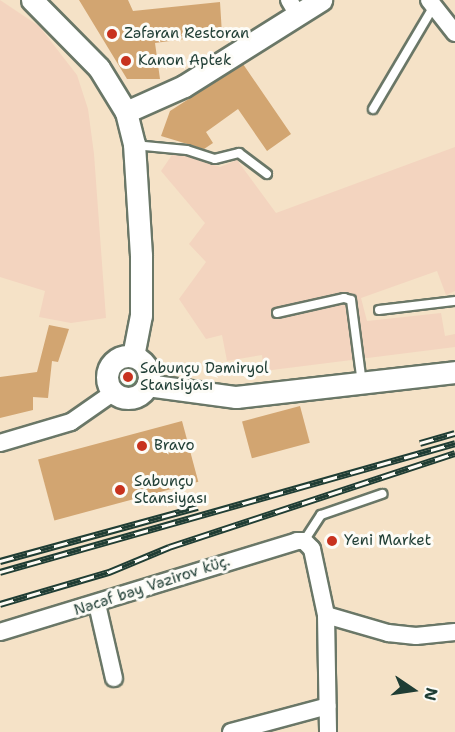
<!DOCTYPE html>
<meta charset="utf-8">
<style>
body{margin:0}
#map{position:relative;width:455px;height:732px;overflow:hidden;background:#f5e2c7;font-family:"Shantell Sans",sans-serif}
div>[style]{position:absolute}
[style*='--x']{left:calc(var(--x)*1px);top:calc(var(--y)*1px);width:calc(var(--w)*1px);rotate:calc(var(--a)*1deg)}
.built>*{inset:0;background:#f3d4bf}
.green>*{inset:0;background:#7ad094}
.round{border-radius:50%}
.building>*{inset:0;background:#d2a571;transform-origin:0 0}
.roads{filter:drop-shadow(2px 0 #6a7767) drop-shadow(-2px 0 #6a7767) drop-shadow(0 2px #6a7767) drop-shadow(0 -2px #6a7767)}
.service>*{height:8px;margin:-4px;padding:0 4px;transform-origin:4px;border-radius:4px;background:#fff}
.minor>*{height:16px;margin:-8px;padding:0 8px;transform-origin:8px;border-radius:8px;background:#fff}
.tertiary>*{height:21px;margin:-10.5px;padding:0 10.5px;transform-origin:10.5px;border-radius:10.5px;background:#fff}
.tertiary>.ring{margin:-10.5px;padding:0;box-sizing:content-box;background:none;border:21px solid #fff;border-radius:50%}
.rail>*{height:7px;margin-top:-3.5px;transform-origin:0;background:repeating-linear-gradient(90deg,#fdfcf7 0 14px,#1f3d34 0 28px);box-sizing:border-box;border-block:2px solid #1f3d34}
.dots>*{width:16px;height:16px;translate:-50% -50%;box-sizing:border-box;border:3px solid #fdfcf7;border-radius:50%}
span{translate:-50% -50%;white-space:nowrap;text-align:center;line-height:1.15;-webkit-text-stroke:6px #fdfcf7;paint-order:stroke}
.poi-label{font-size:15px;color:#1f3d34}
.left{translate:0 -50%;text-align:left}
.street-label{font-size:15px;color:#1f3d34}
.north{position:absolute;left:383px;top:660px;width:60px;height:60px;-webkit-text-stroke:4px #fdfcf7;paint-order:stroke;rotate:103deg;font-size:16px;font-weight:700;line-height:24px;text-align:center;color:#1f3d34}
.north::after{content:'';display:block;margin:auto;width:21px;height:27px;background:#1f3d34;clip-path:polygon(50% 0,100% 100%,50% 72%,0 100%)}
</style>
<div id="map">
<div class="built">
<div style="clip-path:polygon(0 0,39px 26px,77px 75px,88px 109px,94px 154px,106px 318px,71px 323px,39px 317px,45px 291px,0 277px)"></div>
<div style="clip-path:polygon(455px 147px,455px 291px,446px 295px,437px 271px,361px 298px,367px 321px,441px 313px,445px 336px,455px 334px,455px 347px,264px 371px,262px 355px,227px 361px,222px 335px,206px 339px,179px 299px,206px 262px,189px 244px,205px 223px,161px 171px,174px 152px,220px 167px,237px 160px,276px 213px)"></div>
</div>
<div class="green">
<div class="round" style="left:116px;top:365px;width:24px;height:24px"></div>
</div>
<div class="building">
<div style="clip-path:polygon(79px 0,128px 0,133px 11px,220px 2px,222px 34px,155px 43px,160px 79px,127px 79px)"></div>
<div style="clip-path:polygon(243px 64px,291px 134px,267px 151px,238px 109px,206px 132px,213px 143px,204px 149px,161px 136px,170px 111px)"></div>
<div style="clip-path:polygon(49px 325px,69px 329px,58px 362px,52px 361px,48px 398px,33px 397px,33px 410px,0 418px,0 377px,37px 372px)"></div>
<div style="left:300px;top:406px;width:38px;height:60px;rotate:75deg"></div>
<div style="left:182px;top:421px;width:63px;height:149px;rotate:75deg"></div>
</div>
<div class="roads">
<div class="service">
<div style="--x:373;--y:109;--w:120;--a:-59.4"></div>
<div style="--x:134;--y:145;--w:53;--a:5.4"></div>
<div style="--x:187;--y:150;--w:29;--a:18"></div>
<div style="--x:215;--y:159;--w:25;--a:-14"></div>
<div style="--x:239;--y:153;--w:35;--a:37"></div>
<div style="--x:379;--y:310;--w:77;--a:-6.8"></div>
<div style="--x:277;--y:313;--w:69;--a:-12.6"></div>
<div style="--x:344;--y:298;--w:7;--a:16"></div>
<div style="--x:351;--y:300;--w:84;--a:82.5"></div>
<div style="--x:304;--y:541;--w:31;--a:-57"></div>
<div style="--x:321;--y:515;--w:65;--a:-19"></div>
</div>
<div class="minor">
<div style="--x:289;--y:0;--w:17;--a:59"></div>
<div style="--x:429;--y:0;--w:42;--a:51.8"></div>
<div style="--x:0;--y:443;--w:74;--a:-16.5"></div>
<div style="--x:71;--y:422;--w:52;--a:-34.9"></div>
<div style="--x:97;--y:604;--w:76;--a:77.1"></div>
<div style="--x:326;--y:615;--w:117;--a:89"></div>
<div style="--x:0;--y:632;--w:311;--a:-17"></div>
<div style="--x:297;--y:541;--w:7;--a:0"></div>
<div style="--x:304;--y:541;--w:11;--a:45"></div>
<div style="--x:312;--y:549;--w:67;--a:78"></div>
<div style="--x:326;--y:615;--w:65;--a:16.2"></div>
<div style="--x:388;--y:633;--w:28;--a:6"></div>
<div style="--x:416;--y:636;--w:39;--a:-6"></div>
<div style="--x:231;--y:732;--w:100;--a:-15"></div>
</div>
<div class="tertiary">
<div style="--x:32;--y:0;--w:95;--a:45.4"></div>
<div style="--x:99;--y:68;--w:52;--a:58.5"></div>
<div style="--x:126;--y:112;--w:33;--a:76"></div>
<div style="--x:134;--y:144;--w:111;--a:86.4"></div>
<div style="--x:141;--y:255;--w:60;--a:90"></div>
<div style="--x:141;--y:315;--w:42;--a:101"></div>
<div style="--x:126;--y:112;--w:64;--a:-24.1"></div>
<div style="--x:184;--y:86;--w:162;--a:-32.1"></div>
<div class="ring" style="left:107px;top:356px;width:21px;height:21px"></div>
<div style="--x:147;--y:385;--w:90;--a:7.7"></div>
<div style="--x:236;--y:397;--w:220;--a:-6.5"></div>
</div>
</div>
<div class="rail">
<div style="--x:420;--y:443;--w:36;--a:-16"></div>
<div style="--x:0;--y:561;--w:205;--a:-15.3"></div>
<div style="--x:0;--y:572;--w:473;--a:-15.8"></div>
<div style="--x:0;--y:604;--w:114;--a:-16.4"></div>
<div style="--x:109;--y:572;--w:65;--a:-22.6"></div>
<div style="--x:169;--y:547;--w:301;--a:-18.2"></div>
</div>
<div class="dots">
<div style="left:112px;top:34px;background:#c8321e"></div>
<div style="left:126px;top:61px;background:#c8321e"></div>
<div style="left:128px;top:377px;background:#c8321e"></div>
<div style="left:142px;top:446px;background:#c8321e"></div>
<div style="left:120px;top:490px;background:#c8321e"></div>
<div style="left:332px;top:541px;background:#c8321e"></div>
</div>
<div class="poi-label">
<span class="left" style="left:124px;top:34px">Zəfəran Restoran</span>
<span class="left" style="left:138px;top:61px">Kanon Aptek</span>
<span class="left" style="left:140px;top:377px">Sabunçu Dəmiryol<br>Stansiyası</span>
<span class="left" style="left:154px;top:446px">Bravo</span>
<span class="left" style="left:134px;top:490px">Sabunçu<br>Stansiyası</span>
<span class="left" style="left:344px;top:541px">Yeni Market</span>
</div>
<div class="street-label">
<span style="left:152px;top:586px;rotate:-18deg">Nəcəf bəy Vəzirov küç.</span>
</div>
<div class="north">N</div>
</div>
